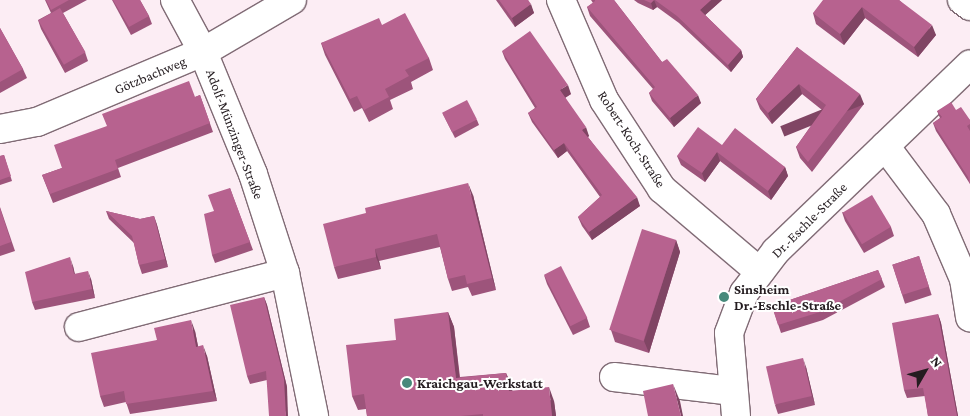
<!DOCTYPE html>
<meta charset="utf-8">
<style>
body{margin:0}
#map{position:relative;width:970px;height:416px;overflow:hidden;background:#fcedf4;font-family:"Crimson Pro",serif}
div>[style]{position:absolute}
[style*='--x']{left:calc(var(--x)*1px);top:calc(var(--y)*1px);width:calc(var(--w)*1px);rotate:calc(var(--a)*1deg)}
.roads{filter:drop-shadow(1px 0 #806b75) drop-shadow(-1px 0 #806b75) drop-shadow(0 1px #806b75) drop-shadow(0 -1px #806b75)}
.minor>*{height:28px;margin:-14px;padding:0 14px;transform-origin:14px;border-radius:14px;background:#fff}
.wall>*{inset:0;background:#9d547b;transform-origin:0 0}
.shaded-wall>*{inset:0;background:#804564;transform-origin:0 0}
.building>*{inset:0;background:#b7628f;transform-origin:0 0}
.dots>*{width:14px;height:14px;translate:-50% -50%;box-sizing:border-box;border:2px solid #fff;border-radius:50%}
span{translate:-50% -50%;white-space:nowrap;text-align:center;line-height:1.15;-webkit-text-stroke:4px #fff;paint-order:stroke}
.street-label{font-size:14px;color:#241c20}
.poi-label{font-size:14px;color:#241c20;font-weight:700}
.left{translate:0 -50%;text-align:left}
.north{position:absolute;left:900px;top:346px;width:50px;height:50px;-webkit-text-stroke:4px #fff;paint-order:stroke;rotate:52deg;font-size:14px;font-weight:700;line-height:20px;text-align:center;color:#241c20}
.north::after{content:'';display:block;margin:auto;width:18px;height:22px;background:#241c20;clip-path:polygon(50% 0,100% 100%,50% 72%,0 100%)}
</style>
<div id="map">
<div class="roads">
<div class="minor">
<div style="--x:175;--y:0;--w:59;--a:61.7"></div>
<div style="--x:203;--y:52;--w:132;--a:67.7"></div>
<div style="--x:253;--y:174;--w:104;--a:72.1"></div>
<div style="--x:285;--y:273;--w:146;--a:78.5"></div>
<div style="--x:561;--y:0;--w:109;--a:66.7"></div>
<div style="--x:604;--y:100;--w:106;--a:56.9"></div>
<div style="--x:662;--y:189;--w:128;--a:40.3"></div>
<div style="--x:962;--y:0;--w:10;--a:37"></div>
<div style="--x:0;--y:129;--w:38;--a:-11"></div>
<div style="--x:37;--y:122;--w:180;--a:-22.9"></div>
<div style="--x:203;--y:52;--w:103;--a:-30.3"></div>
<div style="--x:885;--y:146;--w:85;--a:53.1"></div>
<div style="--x:936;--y:214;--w:71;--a:66.7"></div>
<div style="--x:964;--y:279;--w:39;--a:81"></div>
<div style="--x:79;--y:327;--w:213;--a:-14.7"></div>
<div style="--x:614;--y:377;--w:118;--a:6.8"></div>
<div style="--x:736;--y:416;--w:83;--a:-94.8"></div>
<div style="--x:729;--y:333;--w:43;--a:-69.4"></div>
<div style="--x:744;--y:293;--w:53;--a:-52.7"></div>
<div style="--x:776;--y:251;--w:269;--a:-43.9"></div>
</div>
</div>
<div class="wall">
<div style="clip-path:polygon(45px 0,87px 0,63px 13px,85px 52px,88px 61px,65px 73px,41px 29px,38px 20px,51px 13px)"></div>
<div style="clip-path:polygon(112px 0,140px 0,149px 16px,152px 24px,131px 35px)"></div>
<div style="clip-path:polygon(496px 0,528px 0,534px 13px,515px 27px)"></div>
<div style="clip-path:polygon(591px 0,614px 0,662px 62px,701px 103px,674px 127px,652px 101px,649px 93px,653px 89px,590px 16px,587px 7px,593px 3px)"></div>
<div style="clip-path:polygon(634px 0,722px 0,705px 15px,741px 50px,743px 57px,731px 72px,679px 23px,657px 7px,653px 10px,638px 3px)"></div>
<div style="clip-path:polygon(899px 0,936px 35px,918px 57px,865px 18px,844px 45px,816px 24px,813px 13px)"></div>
<div style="clip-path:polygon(382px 25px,429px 58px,433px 70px,411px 82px,413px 89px,390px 100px,393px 109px,369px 122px,362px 108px,354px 112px,325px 55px,321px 43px)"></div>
<div style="clip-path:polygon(0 28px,23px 69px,27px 78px,0 93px)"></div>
<div style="clip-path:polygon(797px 47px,864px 104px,812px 172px,800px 158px,796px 147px,822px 110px,802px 94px,772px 124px,760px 109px,756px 99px)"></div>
<div style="clip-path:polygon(502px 51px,571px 94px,565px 98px,589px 136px,588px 137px,640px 206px,592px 240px,582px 226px,578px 217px,600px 197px,567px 151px,558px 158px,532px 122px,528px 113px,535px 108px,505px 59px)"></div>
<div style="clip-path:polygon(200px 95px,213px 132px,118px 168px,121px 177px,53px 203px,42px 175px,62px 168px,195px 97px)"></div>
<div style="clip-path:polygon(956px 110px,970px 120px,970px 184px,936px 131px,933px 123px,940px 118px,937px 111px)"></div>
<div style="clip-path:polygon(443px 114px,477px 120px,479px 125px,455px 138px)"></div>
<div style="clip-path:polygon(722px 145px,785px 167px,788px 176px,771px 200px,720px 161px,705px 182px,681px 165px,677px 156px)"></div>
<div style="clip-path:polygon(4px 155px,12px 181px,0 185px,0 156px)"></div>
<div style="clip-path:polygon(230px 188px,253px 250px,215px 263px,212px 255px,214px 211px)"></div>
<div style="clip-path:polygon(473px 195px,496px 290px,472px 296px,468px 287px,452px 291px,448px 279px,440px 247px,379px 261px,381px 269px,338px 279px,334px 267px)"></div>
<div style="clip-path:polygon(0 207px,15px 251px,0 256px)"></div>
<div style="clip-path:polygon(106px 211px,140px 219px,154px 216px,157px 225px,168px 267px,142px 274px,139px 265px,134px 243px,109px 219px)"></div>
<div style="clip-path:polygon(842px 212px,891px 227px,894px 236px,864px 253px,845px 221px)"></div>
<div style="clip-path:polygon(676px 240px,680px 252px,649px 353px,615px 342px,611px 330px)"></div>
<div style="left:919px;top:256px;width:41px;height:28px;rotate:72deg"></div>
<div style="clip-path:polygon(73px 266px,75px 274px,91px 279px,95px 298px,35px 310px,32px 302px)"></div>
<div style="clip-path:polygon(878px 270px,885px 287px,823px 320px,781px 333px,772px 306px)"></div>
<div style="clip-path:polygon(544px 275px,587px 318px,590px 327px,573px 335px,547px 284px)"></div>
<div style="clip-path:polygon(264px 297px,267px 305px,287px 387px,267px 380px,250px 384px,247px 376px)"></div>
<div style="clip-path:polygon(448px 312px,454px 327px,460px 377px,506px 373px,512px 387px,512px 391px,554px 401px,556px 416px,367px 416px,366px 409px,358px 410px,352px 396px,396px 340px)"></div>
<div style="clip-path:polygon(938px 314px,941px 323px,958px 416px,928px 416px,925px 396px,907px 398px,904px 390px)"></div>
<div style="clip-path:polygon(195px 331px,198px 346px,207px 356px,217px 401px,130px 414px,126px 402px,104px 407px,100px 396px,157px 340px)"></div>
<div style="clip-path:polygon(806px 367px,815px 405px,778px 414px,775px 405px)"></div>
</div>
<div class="shaded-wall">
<div style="clip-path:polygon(654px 0,657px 7px,653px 10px,651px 3px)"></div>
<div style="clip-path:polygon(711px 0,722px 0,703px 17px,700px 10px)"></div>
<div style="clip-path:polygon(531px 4px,534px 13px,515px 27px,512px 18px)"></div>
<div style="clip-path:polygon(862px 7px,865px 18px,844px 45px,840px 34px)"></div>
<div style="clip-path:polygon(932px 25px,936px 35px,918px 57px,914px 47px)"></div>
<div style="clip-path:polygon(741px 50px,743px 57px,731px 72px,728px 65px)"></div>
<div style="clip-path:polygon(799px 84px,802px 94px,772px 124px,768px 113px)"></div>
<div style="clip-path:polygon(568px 85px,571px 94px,563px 99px,560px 90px)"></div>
<div style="left:860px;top:94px;width:11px;height:86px;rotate:68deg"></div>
<div style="clip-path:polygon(698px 95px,701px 103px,674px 127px,670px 118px)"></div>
<div style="clip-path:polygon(586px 127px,589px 136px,585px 139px,582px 130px)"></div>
<div style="clip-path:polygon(564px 143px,567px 151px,558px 158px,554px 150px)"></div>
<div style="clip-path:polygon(717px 152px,720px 161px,705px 182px,702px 173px)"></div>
<div style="clip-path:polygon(785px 167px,788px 176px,771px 200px,768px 191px)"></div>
<div style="clip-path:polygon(468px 183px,473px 195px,496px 290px,492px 278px)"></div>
<div style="clip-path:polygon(637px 197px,640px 206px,592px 240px,589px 232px)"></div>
<div style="clip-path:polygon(154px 216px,157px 225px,168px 267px,165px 259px)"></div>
<div style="clip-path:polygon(676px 240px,680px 252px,649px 353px,644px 341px)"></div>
<div style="clip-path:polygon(375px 249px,379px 261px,381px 269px,376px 257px)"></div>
<div style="clip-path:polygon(70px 257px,73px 266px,76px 282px,74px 274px)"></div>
<div style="clip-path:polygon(88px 271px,91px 279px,95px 298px,92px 289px)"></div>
<div style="clip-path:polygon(264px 297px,267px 305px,287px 387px,288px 416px,286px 416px)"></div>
<div style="clip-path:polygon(448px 312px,454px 327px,461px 392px,456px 378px)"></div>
<div style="clip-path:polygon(938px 314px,941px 323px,958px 416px,957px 416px)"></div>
<div style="clip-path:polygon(191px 320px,195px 331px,200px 357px,196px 347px)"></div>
<div style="clip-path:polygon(203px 345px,207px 356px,217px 401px,213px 391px)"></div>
<div style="clip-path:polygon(803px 358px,806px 367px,815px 405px,812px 396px)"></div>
<div style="clip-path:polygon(506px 373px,512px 387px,514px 406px,509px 391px)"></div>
<div style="clip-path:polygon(673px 384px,680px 401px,683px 416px,681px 416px)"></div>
<div style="clip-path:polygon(549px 387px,554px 401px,556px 416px,552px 416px)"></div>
</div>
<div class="building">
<div style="clip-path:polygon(46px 0,69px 0,51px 10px)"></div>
<div style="clip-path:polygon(113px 0,140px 0,149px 16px,129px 27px)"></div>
<div style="clip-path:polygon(499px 0,528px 0,531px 4px,512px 18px)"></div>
<div style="clip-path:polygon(595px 0,614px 0,662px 62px,667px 59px,698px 95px,670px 118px,649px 93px,655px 87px,587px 7px,595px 1px)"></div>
<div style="clip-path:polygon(644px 0,654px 0,651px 3px)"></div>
<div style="clip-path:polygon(655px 0,711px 0,700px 10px,741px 50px,728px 65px,677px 16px)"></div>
<div style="clip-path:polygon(823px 0,899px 0,932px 25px,914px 47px,862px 7px,840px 34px,813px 13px)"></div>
<div style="left:60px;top:8px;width:51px;height:25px;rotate:60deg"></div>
<div style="clip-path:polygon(405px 13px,429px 58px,405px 70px,409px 76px,385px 89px,389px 97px,364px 110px,357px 96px,350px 99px,321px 43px,379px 18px,382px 25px)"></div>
<div style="clip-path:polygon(0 28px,23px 69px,0 82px)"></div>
<div style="clip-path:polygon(530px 31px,568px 85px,560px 90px,586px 127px,582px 130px,637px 197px,589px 232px,578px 217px,602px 195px,564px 143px,554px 150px,528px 113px,537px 107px,502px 51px)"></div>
<div style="clip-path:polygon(797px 47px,860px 94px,808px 162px,796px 147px,826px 105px,799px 84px,768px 113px,756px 99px)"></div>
<div style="clip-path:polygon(189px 81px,195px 97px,200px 95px,210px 123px,115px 160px,118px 169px,50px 194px,42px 175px,62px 168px,54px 145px,107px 126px,102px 114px)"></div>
<div style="left:467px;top:100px;width:22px;height:28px;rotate:63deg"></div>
<div style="clip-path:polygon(951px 102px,956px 110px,961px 107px,970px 120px,970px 124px,967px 126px,970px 131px,970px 184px,968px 177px,933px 123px,942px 117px,937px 111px)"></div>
<div style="clip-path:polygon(698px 127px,722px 145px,735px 128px,785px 167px,768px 191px,717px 152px,702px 173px,677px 156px)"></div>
<div style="clip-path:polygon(4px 155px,11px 176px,0 180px,0 156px)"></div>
<div style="clip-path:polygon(468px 183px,492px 278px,467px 284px,465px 275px,448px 279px,437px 234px,375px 249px,376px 257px,334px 267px,323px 224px,366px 213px,365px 208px)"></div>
<div style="clip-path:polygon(230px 188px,250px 242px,212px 255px,204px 214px,214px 211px,208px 195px)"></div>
<div style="left:872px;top:195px;width:37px;height:34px;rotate:59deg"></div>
<div style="clip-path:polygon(0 208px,11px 242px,0 246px)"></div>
<div style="clip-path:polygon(106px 211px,140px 219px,154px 216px,165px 259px,139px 265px,132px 236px)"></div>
<div style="left:642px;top:229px;width:36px;height:106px;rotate:18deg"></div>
<div style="left:919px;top:256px;width:32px;height:28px;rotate:72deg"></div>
<div style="clip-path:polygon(70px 257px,74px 274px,88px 271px,92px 289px,32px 302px,25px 272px)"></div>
<div style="left:561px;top:266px;width:58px;height:19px;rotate:63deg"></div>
<div style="clip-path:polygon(878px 270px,882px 279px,820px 312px,778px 325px,772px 306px)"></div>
<div style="clip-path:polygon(264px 297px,284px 379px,286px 416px,269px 416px,266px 371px,247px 376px,230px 305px)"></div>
<div style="clip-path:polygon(448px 312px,456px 378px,506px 373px,509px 391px,549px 387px,552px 416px,483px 416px,483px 414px,461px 416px,367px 416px,364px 394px,352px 396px,346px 345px,396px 340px,394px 319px)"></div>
<div style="clip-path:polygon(938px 314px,957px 416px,928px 416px,923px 388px,904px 390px,892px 323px)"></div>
<div style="clip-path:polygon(191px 320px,196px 347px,203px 345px,213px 391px,126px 404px,124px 391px,100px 396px,91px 353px,157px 340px,154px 328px)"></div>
<div style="left:803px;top:358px;width:39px;height:38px;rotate:77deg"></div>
<div style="clip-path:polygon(673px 384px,681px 416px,648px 416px,643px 391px)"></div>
</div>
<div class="dots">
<div style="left:724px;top:297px;background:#47897b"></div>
<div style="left:407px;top:383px;background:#47897b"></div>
</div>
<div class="street-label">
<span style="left:150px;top:75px;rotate:-23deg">Götzbachweg</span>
<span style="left:235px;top:134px;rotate:69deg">Adolf-Münzinger-Straße</span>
<span style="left:632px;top:139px;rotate:57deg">Robert-Koch-Straße</span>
<span style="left:809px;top:220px;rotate:-45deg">Dr.-Eschle-Straße</span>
</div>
<div class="poi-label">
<span class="left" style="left:734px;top:297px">Sinsheim<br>Dr.-Eschle-Straße</span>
<span class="left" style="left:417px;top:383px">Kraichgau-Werkstatt</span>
</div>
<div class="north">N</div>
</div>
